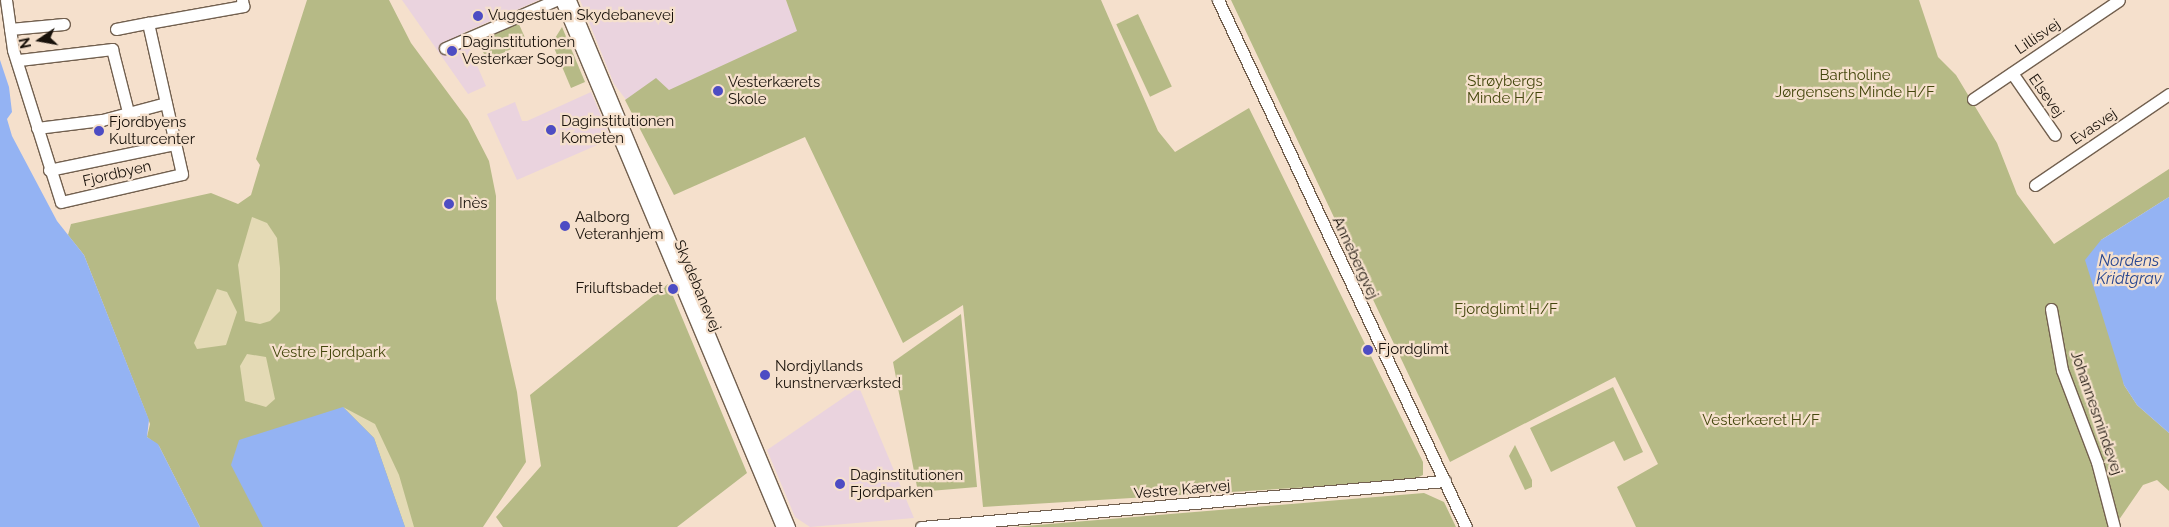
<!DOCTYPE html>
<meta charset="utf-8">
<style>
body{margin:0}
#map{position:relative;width:2169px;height:527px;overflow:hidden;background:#f5e0cc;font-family:Raleway,sans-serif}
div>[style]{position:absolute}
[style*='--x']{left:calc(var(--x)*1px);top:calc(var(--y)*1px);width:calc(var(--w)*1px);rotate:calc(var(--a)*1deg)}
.education>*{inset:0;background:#ead3de}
.green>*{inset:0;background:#b6ba86;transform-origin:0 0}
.sand>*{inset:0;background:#e4dab5}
.water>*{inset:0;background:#94b3f3}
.roads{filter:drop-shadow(1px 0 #72604f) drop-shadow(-1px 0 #72604f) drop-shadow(0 1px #72604f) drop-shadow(0 -1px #72604f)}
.minor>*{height:11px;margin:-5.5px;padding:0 5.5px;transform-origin:5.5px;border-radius:5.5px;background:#fff}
.dots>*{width:14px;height:14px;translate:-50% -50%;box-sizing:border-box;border:2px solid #f5e0cc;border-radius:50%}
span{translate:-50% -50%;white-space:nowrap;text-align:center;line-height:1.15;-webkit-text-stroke:4.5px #f5e0cc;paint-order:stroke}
.poi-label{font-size:15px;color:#18110a}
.left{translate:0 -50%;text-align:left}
.right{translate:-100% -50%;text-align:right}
.street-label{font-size:15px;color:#18110a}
.park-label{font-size:15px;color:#44470d}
.water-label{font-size:16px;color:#274690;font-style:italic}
.north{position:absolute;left:15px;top:15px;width:50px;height:50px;-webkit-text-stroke:4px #f5e0cc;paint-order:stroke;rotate:258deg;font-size:14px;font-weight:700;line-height:20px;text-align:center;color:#18110a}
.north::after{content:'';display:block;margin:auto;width:18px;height:22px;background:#18110a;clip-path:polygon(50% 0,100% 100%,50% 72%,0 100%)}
</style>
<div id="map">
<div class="education">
<div style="clip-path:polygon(402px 0,539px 0,463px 33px,486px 86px,468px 94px)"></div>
<div style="clip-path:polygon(580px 0,786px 0,798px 31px,674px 195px,634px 110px,614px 84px)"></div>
<div style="clip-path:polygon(591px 92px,611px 139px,517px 180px,487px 114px,515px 102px,522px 121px,527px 121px)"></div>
<div style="clip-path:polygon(859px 387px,914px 518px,810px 527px,795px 517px,767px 450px)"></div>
</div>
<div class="green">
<div style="clip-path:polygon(307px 0,389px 0,411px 43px,468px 120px,489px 161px,496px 196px,496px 299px,517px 392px,526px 462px,483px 527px,200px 527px,159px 446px,147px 437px,150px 424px,146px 413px,84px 255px,68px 235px,71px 224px,211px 193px,238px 204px,251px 195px,260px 165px,256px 159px)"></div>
<div style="clip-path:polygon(786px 0,1101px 0,1158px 131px,1175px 152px,1249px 108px,1423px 462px,1423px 475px,1410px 481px,983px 507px,963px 305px,903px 343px,805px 137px,674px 195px,625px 100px,656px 78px,669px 90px,797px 31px)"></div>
<div style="clip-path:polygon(1231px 0,1919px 0,1938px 57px,1956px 75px,1997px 143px,2017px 194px,2054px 244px,2169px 169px,2169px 197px,2101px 240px,2124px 385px,2137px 405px,2169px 433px,2169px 491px,2157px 480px,2143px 485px,2114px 527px,1636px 527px,1617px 487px,1658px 464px,1615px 377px,1450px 462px)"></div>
<div style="left:1138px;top:14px;width:80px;height:24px;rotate:65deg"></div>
<div style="left:518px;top:22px;width:22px;height:44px;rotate:66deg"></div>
<div style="clip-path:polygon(562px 27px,585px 82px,571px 88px,552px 43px)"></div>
<div style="clip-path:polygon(668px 284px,747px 473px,677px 527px,503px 527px,496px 517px,541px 466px,530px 395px)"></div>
<div style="clip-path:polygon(961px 314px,977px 487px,918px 492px,893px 362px)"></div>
<div style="clip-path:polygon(1613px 387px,1643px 452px,1624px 461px,1614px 441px,1551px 472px,1530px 428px)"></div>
<div style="clip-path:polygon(1515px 445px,1532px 480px,1532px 487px,1525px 490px,1509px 456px)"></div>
<div style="clip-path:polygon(1424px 493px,1444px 502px,1456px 527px,1014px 527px)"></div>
</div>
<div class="sand">
<div style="clip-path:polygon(252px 217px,267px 223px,277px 238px,280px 268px,280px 311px,270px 321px,260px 324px,245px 321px,238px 265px)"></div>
<div style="clip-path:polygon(217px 289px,227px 292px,237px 312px,226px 345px,197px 349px,194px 343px)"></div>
<div style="clip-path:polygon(247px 354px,266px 357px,275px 399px,266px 407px,245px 401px,240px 366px)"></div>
<div style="clip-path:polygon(343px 407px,375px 424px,399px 475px,414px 527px,405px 527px,374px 438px)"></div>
</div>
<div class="water">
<div style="clip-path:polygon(0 60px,9px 87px,12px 112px,7px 119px,12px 136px,57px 221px,84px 255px,149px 420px,147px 437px,158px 444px,200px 527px,0 527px)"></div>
<div style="clip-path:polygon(2169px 197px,2169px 433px,2137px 405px,2124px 385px,2085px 260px,2101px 240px)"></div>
<div style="clip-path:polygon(343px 407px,374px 438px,405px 527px,263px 527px,231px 465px,239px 440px)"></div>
</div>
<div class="roads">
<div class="minor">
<div style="--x:6;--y:0;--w:50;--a:82"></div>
<div style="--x:13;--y:50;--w:159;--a:72.5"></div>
<div style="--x:61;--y:202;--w:124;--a:-13"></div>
<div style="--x:182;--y:174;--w:155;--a:-102.7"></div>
<div style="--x:148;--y:23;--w:97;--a:-10.1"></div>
<div style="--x:243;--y:6;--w:6;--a:-99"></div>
<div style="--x:561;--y:0;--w:571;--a:67.25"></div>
<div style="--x:570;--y:0;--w:571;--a:67.43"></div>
<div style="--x:1218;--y:0;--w:582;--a:64.8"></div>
<div style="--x:10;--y:29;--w:54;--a:-5.3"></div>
<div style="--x:116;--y:29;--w:33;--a:-11"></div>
<div style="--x:445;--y:48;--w:121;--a:-23.4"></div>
<div style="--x:19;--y:60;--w:94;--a:-6.7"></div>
<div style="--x:112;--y:49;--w:65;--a:75.7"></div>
<div style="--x:2012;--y:73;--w:75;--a:55.3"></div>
<div style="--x:1973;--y:99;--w:176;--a:-34.1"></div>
<div style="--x:37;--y:128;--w:65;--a:-7"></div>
<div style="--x:102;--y:120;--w:66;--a:-14.9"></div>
<div style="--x:49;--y:170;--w:129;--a:-11.7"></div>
<div style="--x:2035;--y:185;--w:162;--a:-34.2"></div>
<div style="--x:2051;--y:309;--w:62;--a:79.8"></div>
<div style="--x:2062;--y:370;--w:98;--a:69.2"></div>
<div style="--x:2097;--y:462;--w:67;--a:75.3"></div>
<div style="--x:921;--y:527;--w:526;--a:-5.02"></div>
</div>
</div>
<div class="dots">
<div style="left:478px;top:16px;background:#4d4cc3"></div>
<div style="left:452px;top:51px;background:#4d4cc3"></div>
<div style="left:718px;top:91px;background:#4d4cc3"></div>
<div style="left:551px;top:130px;background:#4d4cc3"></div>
<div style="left:99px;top:131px;background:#4d4cc3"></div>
<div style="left:449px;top:204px;background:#4d4cc3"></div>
<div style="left:565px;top:226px;background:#4d4cc3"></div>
<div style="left:673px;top:289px;background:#4d4cc3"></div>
<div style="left:1368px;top:350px;background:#4d4cc3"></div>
<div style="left:765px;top:375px;background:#4d4cc3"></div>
<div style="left:840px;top:484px;background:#4d4cc3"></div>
</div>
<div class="poi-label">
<span class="left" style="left:488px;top:16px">Vuggestuen Skydebanevej</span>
<span class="left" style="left:462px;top:51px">Daginstitutionen<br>Vesterkær Sogn</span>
<span class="left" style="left:728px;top:91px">Vesterkærets<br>Skole</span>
<span class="left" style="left:561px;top:130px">Daginstitutionen<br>Kometen</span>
<span class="left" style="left:109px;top:131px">Fjordbyens<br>Kulturcenter</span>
<span class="left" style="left:459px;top:204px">Inès</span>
<span class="left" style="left:575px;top:226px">Aalborg<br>Veteranhjem</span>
<span class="right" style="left:663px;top:289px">Friluftsbadet</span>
<span class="left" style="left:1378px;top:350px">Fjordglimt</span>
<span class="left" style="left:775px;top:375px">Nordjyllands<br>kunstnerværksted</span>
<span class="left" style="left:850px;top:484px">Daginstitutionen<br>Fjordparken</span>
</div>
<div class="street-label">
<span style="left:2038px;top:37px;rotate:-34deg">Lillisvej</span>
<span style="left:2046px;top:96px;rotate:55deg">Elsevej</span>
<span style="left:2094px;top:127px;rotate:-34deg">Evasvej</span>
<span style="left:117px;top:174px;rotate:-13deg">Fjordbyen</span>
<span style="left:1355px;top:258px;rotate:65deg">Annebergvej</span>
<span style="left:697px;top:286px;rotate:67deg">Skydebanevej</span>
<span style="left:2096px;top:413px;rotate:71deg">Johannesmindevej</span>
<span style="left:1182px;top:490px;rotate:-5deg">Vestre Kærvej</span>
</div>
<div class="park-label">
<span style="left:1855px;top:84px">Bartholine<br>Jørgensens Minde H/F</span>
<span style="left:1505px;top:90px">Strøybergs<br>Minde H/F</span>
<span style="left:1506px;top:310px">Fjordglimt H/F</span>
<span style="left:329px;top:353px">Vestre Fjordpark</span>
<span style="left:1761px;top:421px">Vesterkæret H/F</span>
</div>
<div class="water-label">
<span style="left:2129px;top:270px">Nordens<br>Kridtgrav</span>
</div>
<div class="north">N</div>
</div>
